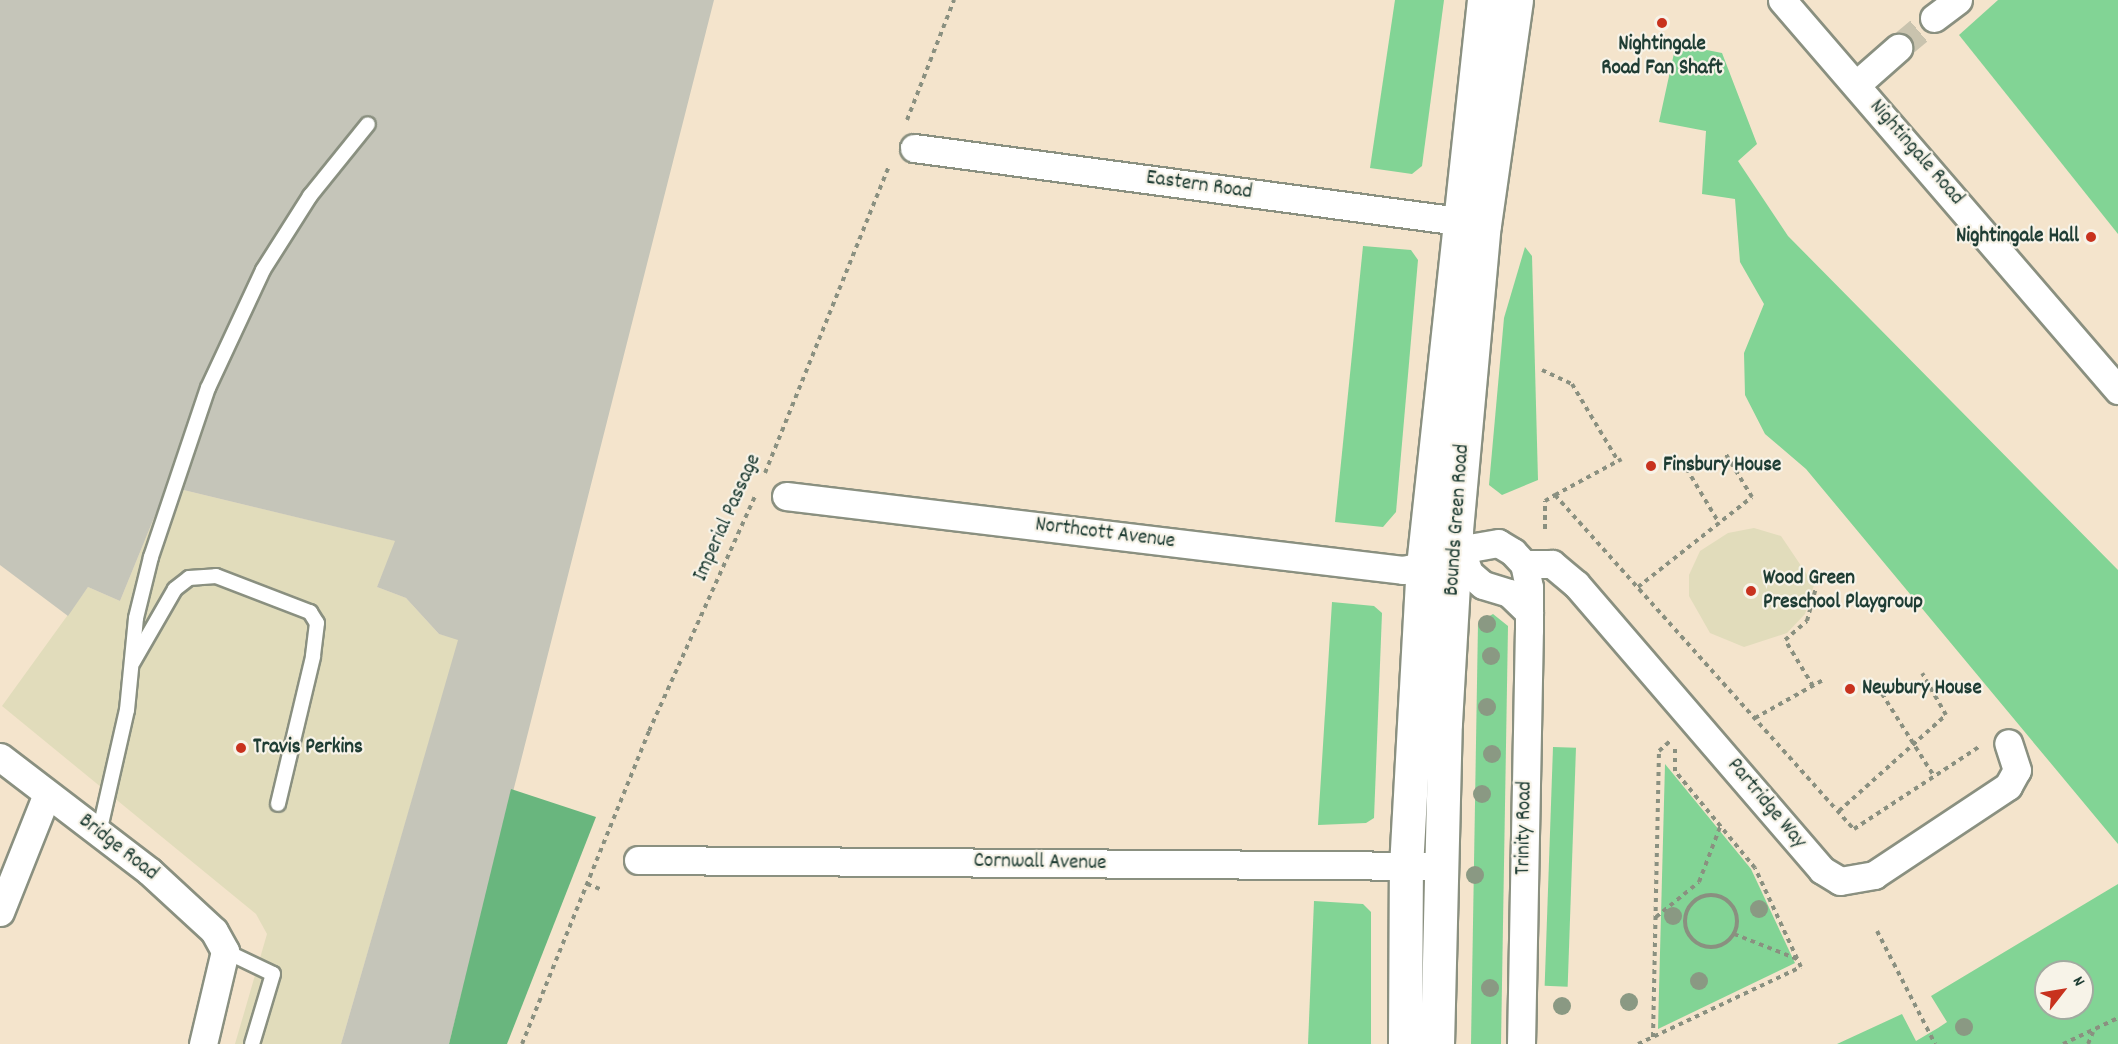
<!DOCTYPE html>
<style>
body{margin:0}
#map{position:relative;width:2118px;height:1044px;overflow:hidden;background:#f4e4cc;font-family:Dekko,sans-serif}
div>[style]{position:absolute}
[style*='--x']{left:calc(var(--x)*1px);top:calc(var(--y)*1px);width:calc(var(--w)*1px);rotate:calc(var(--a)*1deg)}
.built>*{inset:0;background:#e1dcbb}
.industrial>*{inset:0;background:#c5c5b9}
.green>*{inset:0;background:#82d495;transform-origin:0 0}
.forest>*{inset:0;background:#69b67e}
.street-tunnel>*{height:27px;margin-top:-13.5px;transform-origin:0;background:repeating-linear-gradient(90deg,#c9c3ae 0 27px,transparent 0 41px)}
.path>*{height:4px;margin-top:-2px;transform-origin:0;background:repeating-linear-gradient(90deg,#8a9080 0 4.5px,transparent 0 9px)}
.path>.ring{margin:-2px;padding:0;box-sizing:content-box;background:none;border:4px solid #8a9080;border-radius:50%}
.roads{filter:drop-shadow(2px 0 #8a9080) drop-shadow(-2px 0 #8a9080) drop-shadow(0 2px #8a9080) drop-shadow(0 -2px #8a9080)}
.lane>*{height:14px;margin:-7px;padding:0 7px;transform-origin:7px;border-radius:7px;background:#fff}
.street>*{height:27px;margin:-13.5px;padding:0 13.5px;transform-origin:13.5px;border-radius:13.5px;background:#fff}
.primary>*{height:33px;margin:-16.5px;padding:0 16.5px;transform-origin:16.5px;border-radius:16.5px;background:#fff}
.trees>*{width:18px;height:18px;margin:-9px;border-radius:50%;background:#8a9983}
.dots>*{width:16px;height:16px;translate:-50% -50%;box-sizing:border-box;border:3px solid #f7f3e8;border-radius:50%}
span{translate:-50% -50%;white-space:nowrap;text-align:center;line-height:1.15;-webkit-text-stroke:4.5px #f7f3e8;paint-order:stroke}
.poi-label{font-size:21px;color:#1f3d34;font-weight:700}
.right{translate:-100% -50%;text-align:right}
.left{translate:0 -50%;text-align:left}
.street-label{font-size:21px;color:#1f3d34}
.north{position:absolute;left:2034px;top:960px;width:60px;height:60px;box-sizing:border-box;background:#f7f3e8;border:2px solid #a1aaa0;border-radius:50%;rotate:59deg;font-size:16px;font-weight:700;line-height:24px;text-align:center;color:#1f3d34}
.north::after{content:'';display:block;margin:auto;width:21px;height:27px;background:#c8321e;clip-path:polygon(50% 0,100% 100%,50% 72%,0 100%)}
</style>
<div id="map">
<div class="built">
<div style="clip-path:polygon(167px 486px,396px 541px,377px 587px,406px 598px,439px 634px,459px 639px,341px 1044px,235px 1044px,267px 934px,256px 914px,2px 706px,88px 587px,120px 601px)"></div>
<div style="clip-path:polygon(1754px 528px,1781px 536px,1814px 585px,1805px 614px,1787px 633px,1744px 647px,1710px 633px,1689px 596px,1689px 575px,1700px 551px,1728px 533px)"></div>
</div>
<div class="industrial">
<div style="clip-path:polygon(0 0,714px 0,449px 1044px,341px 1044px,458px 640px,439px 634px,406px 598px,377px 587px,395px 541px,167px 486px,120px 601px,88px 587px,68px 616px,0 565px)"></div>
</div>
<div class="green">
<div style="clip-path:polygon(1395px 0,1444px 0,1422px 166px,1412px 174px,1370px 168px)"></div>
<div style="clip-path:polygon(1998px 0,2118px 0,2118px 234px,1959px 35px)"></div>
<div style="clip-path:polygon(1676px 44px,1722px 53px,1757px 144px,1738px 161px,1788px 236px,2118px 570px,2118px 844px,1806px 469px,1765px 434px,1745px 395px,1744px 353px,1764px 304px,1740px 262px,1735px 199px,1702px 194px,1706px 131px,1659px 122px)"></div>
<div style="clip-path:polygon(1363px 246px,1411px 250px,1418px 260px,1396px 512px,1383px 527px,1335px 522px)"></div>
<div style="clip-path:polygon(1525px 247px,1532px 256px,1538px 480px,1502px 495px,1489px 485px,1504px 318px)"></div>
<div style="clip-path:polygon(1332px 602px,1374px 606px,1382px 613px,1374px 818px,1366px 823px,1318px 825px)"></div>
<div style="clip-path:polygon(1493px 614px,1508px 626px,1501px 1044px,1471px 1044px,1478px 623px)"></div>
<div style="left:1553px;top:747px;width:23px;height:239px;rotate:2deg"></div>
<div style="clip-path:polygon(1665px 764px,1751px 869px,1795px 963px,1658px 1029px)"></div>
<div style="clip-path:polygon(evenodd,2118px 884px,2118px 1044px,1837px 1044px,1902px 1014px,1916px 1041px,1938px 1028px,1947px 1022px,1931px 996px,2118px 884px,2046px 972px,2082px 972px,2082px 1008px,2046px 1008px,2046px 972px)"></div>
<div style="clip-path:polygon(1314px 901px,1363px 904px,1371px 912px,1371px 1044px,1308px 1044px)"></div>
</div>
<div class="forest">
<div style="clip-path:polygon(511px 789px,596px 817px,507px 1044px,449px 1044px)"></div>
</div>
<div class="street-tunnel">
<div style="--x:1898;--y:48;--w:47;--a:-39.8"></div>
</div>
<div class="path">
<div style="--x:907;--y:120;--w:129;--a:-68.6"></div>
<div style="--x:1542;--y:370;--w:33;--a:25"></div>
<div style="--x:1572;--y:384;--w:90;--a:59.1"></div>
<div style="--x:1618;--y:461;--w:4;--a:-27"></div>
<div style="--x:1682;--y:461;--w:72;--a:59.2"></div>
<div style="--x:765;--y:473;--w:331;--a:-68"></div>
<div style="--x:1555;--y:495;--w:72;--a:-28.4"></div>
<div style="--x:1545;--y:529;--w:28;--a:-90"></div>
<div style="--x:1545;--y:501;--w:12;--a:-31"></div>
<div style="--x:1555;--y:495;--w:448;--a:48.2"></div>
<div style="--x:1854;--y:829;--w:149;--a:-33.3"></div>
<div style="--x:1638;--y:587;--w:145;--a:-38.3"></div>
<div style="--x:1752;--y:497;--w:52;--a:-121.5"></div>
<div style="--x:1813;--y:686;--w:54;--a:-121.3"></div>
<div style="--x:1785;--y:640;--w:29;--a:-41"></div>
<div style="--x:1807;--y:621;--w:34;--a:-75"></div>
<div style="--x:1877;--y:686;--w:107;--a:57.7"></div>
<div style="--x:1755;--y:718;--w:78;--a:-29.2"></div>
<div style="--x:1839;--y:811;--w:144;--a:-41.9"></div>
<div style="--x:1946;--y:715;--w:48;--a:-119.7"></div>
<div style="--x:587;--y:884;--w:17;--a:21"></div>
<div class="ring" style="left:1685px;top:895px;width:48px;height:48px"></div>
<div style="--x:1656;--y:917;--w:55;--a:-39.1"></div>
<div style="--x:1699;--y:882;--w:59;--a:-69.1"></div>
<div style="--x:1877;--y:931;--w:127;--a:62.8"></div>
<div style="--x:1734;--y:934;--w:68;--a:21.6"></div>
<div style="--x:1653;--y:1037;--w:286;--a:-88.8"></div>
<div style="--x:1659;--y:751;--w:15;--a:-42"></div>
<div style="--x:522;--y:1044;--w:338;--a:-67.9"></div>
<div style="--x:649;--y:731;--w:258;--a:-65.7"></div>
<div style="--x:1638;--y:1044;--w:180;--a:-25.3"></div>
<div style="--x:1801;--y:967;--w:109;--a:-114.9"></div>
<div style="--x:1755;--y:868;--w:126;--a:-129.5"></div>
<div style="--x:1675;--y:771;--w:24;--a:-90"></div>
<div style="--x:2063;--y:1044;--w:61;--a:-25.3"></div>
<div style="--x:2088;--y:1044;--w:13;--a:-67"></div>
</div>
<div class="roads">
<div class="lane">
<div style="--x:133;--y:662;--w:84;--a:-60.1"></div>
<div style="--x:175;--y:589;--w:18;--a:-38"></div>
<div style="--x:189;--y:578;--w:27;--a:-4"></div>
<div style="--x:216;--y:576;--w:101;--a:21"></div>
<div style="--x:310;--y:612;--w:13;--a:58"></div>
<div style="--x:317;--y:623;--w:34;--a:97"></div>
<div style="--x:313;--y:657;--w:151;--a:103.4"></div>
<div style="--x:99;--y:833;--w:126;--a:-77.2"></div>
<div style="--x:127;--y:710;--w:92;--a:-84.4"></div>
<div style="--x:136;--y:618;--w:63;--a:-76.2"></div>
<div style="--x:151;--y:557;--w:178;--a:-71.4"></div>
<div style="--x:208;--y:388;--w:130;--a:-65"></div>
<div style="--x:263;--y:270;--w:88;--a:-57.6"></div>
<div style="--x:310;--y:196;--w:92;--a:-51.1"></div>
<div style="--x:225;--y:951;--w:53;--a:25.6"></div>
<div style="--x:273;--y:974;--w:73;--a:106.7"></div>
</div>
<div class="street">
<div style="--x:1782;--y:0;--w:515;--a:49.25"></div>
<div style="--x:1934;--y:18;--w:30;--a:-37"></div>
<div style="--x:1857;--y:84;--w:55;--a:-41.3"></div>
<div style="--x:914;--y:148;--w:572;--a:7.63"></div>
<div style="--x:786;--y:496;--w:621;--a:6.84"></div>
<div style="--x:1403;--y:570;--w:40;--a:-12"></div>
<div style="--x:1524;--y:564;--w:28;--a:0"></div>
<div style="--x:1552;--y:564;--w:31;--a:40"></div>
<div style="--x:1576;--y:584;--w:377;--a:49.3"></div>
<div style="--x:1822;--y:870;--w:21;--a:31"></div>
<div style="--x:1840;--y:881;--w:35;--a:-10"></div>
<div style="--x:1874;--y:875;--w:161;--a:-33.6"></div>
<div style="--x:2008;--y:786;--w:18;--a:-61"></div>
<div style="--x:2017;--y:770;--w:28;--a:-108"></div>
<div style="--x:0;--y:757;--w:188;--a:37.4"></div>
<div style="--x:149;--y:871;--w:88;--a:42.7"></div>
<div style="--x:214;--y:931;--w:23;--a:61"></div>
<div style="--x:225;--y:951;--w:96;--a:103.3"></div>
<div style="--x:638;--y:860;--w:803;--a:0.43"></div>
<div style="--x:0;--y:912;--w:127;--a:-68.3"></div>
<div style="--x:1521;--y:1044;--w:414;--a:-88.9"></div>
<div style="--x:1529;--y:630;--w:43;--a:-90"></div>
<div style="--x:1529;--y:587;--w:24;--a:-102"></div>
<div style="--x:1524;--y:564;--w:16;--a:-133"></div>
<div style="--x:1513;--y:552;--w:17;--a:-149"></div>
<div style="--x:1498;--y:543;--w:28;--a:170"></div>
<div style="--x:1470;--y:548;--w:13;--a:119"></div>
<div style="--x:1464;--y:559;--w:15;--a:70"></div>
<div style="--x:1469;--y:573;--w:18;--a:41"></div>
<div style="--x:1483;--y:585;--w:27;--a:17"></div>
<div style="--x:1509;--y:593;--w:28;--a:44"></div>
</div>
<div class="primary">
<div style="--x:1405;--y:1044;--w:177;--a:-89.7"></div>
<div style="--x:1406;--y:867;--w:301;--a:-86.8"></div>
<div style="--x:1423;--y:566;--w:569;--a:-83.85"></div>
<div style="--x:1437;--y:1044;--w:321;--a:-88.6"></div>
<div style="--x:1445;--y:723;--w:193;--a:-86.7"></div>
<div style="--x:1456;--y:530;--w:306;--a:-84.8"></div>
<div style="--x:1484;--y:225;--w:227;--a:-81.9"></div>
</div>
</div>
<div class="trees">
<div style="left:1487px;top:624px"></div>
<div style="left:1491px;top:656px"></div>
<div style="left:1487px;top:707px"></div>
<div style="left:1492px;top:754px"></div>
<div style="left:1482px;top:794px"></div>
<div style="left:1475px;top:875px"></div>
<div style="left:1759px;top:909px"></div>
<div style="left:1673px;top:916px"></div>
<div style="left:1699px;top:981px"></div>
<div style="left:1490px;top:988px"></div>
<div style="left:1629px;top:1002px"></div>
<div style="left:1562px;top:1006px"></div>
<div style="left:1964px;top:1027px"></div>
</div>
<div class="dots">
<div style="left:1662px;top:23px;background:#c8321e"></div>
<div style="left:2091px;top:237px;background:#c8321e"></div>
<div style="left:1651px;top:466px;background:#c8321e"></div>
<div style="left:1751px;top:591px;background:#c8321e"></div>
<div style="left:1850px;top:689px;background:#c8321e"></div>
<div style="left:241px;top:748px;background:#c8321e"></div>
</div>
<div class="poi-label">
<span style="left:1662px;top:57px">Nightingale<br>Road Fan Shaft</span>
<span class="right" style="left:2079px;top:237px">Nightingale Hall</span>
<span class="left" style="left:1663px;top:466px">Finsbury House</span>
<span class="left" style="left:1763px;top:591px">Wood Green<br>Preschool Playgroup</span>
<span class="left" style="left:1862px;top:689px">Newbury House</span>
<span class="left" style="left:253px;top:748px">Travis Perkins</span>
</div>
<div class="street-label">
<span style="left:1916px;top:153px;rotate:49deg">Nightingale Road</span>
<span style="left:1199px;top:186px;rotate:8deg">Eastern Road</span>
<span style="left:728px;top:518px;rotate:-66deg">Imperial Passage</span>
<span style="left:1458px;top:520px;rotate:-86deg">Bounds Green Road</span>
<span style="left:1105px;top:534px;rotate:7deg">Northcott Avenue</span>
<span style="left:1766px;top:804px;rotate:50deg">Partridge Way</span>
<span style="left:1525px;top:828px;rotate:-89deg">Trinity Road</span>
<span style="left:118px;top:848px;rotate:38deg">Bridge Road</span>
<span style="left:1040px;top:863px;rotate:1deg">Cornwall Avenue</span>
</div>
<div class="north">N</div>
</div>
